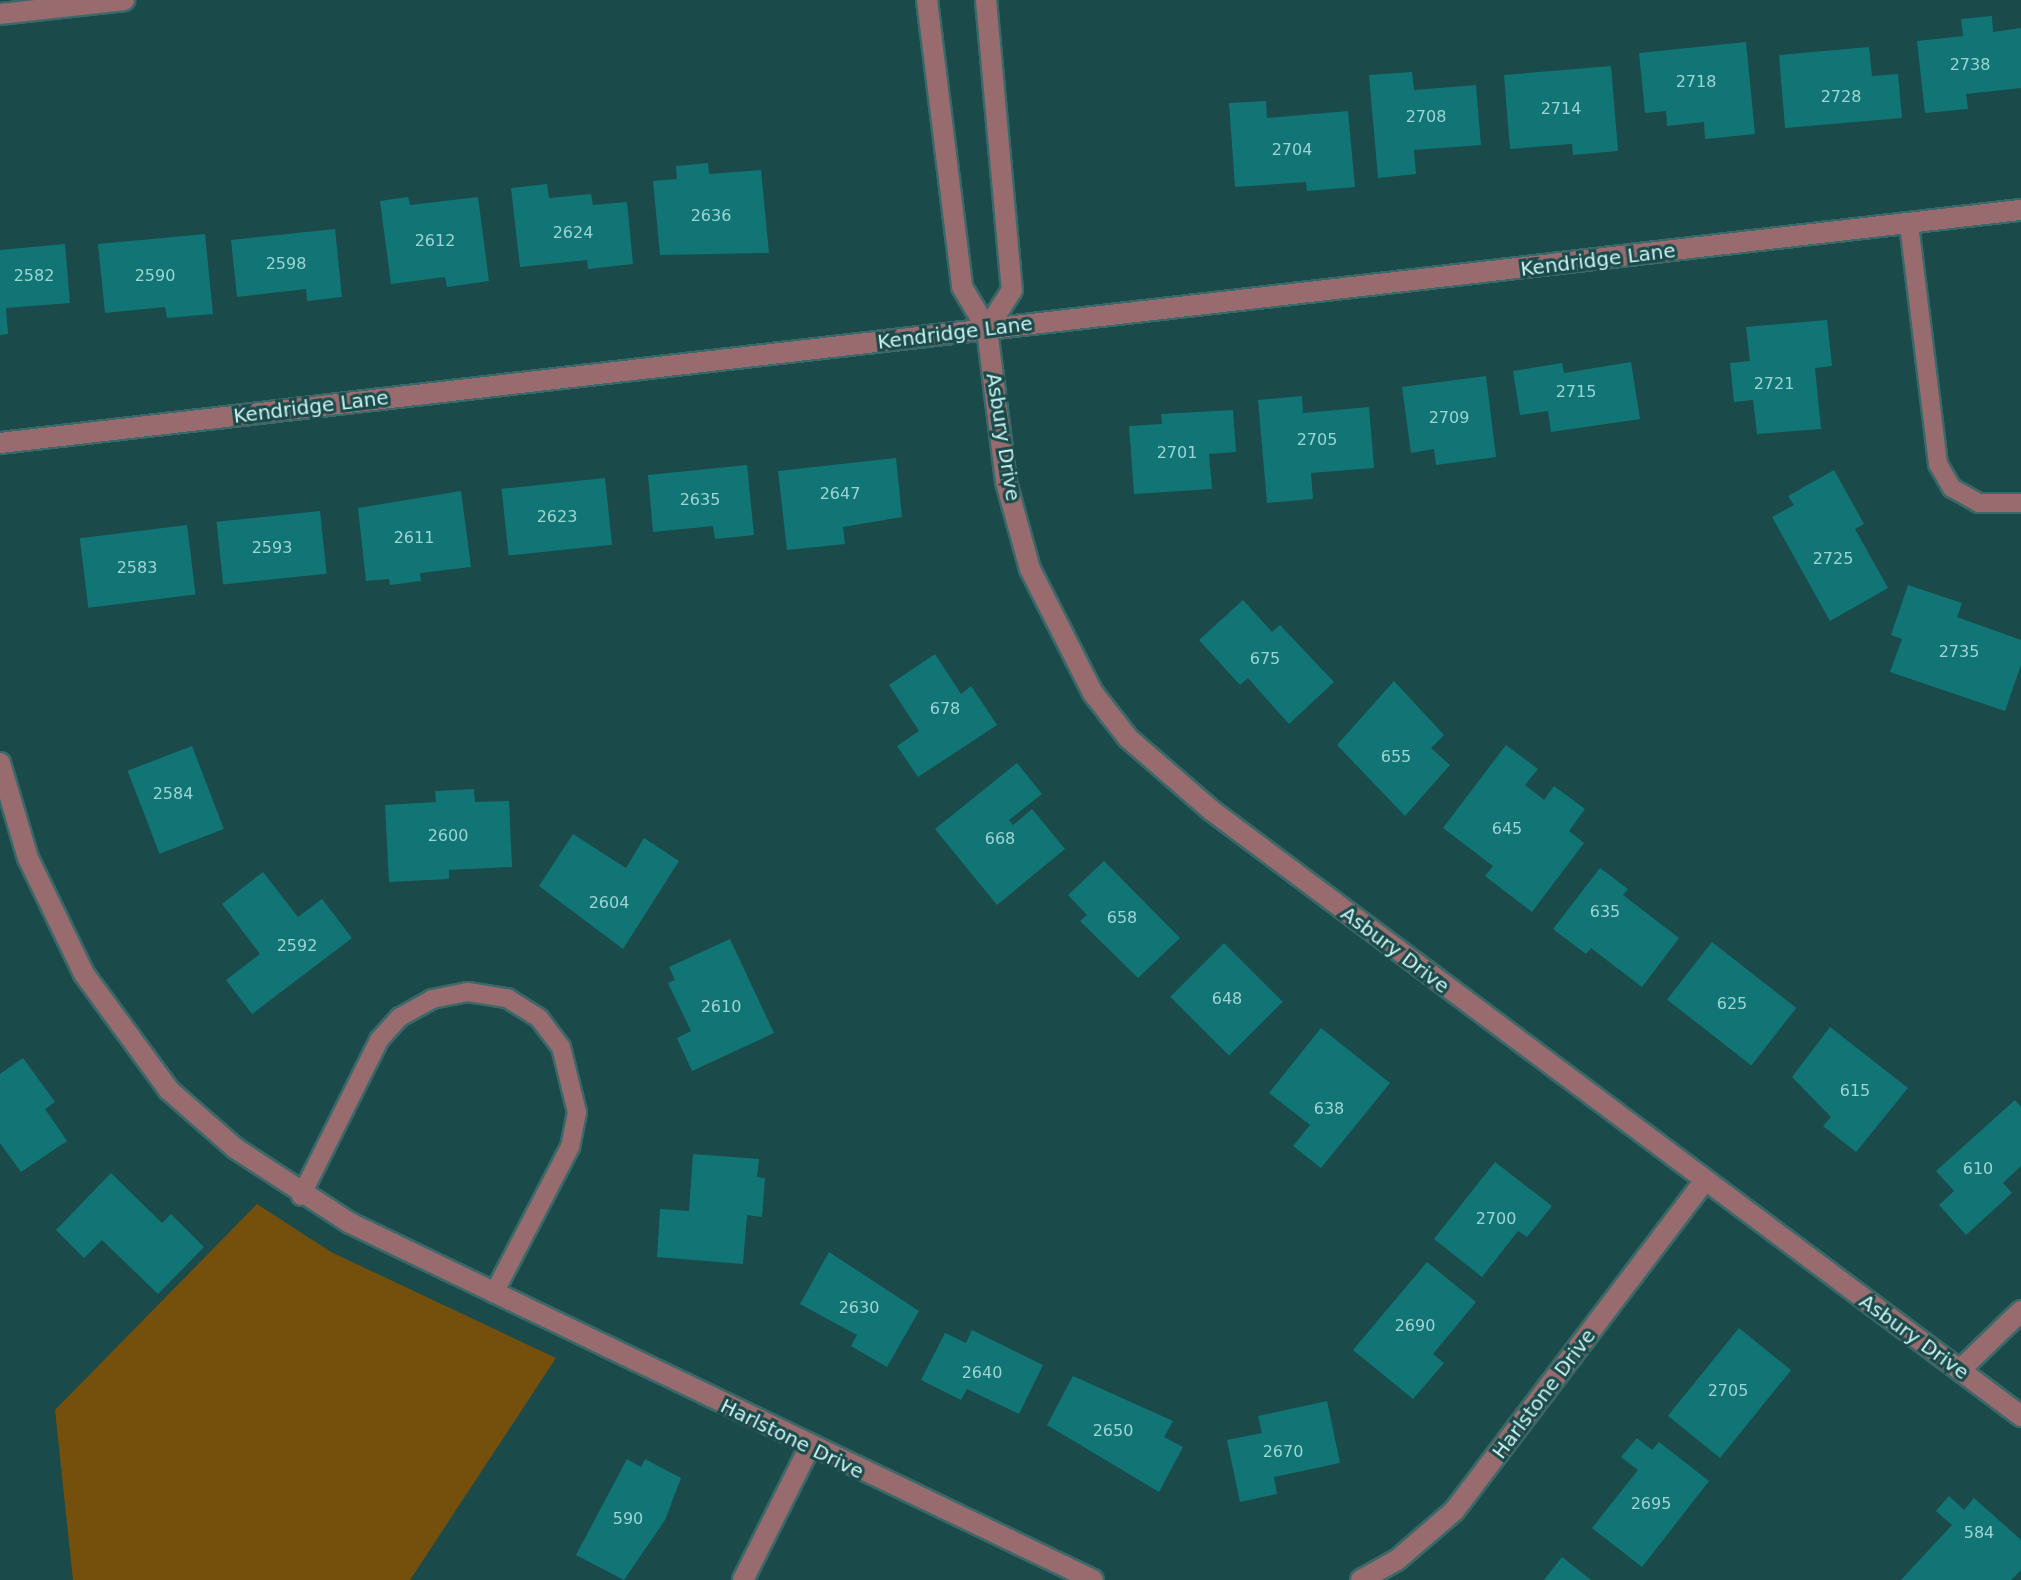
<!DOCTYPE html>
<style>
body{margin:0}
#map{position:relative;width:2021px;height:1580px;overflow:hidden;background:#1b4a4a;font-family:"DejaVu Sans",sans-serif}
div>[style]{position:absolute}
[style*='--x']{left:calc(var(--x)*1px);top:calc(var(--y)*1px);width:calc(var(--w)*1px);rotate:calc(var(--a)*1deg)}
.green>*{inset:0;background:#754f0c}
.building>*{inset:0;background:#117575;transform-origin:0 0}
.roads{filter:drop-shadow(2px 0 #3b6868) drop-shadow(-2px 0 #3b6868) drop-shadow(0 2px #3b6868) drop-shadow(0 -2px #3b6868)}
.service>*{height:18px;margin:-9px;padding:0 9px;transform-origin:9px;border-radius:9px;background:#986b6e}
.minor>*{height:20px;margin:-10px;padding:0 10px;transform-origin:10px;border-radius:10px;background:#986b6e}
.tertiary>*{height:20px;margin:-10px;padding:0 10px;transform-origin:10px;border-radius:10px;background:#986b6e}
span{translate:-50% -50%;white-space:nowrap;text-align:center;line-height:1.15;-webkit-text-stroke:6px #1b4a4a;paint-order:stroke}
.number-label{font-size:16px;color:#9cd4d3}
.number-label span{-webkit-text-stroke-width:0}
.street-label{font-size:20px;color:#cbf3f2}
</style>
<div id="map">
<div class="green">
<div style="clip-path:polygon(257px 1204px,331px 1252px,556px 1358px,410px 1580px,73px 1580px,55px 1410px)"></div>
</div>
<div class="building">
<div style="clip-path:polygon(1992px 16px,1993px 32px,2021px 28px,2021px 88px,1966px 94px,1968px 109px,1925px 113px,1917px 41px,1963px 36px,1961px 19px)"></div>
<div style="clip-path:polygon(1746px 42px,1755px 134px,1705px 139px,1704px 122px,1667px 126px,1666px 111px,1645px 113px,1639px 53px)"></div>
<div style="clip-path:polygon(1869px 47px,1872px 76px,1898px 74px,1902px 118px,1785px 128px,1779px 55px)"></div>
<div style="clip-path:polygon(1611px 66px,1618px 151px,1573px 155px,1572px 144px,1510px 149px,1504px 75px)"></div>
<div style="clip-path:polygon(1412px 72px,1414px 90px,1476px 85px,1481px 145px,1414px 150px,1416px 174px,1378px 178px,1369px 75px)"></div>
<div style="clip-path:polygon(1266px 101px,1267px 118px,1348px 111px,1355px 187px,1307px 191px,1306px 182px,1235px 187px,1229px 103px)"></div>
<div style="clip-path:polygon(708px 163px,709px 174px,761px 170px,769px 253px,660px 255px,653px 181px,677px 179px,676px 166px)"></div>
<div style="clip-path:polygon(547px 184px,549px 198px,591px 194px,593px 205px,627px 202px,633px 264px,588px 269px,587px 260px,520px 267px,511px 188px)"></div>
<div style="clip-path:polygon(408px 197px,410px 205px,478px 197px,489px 281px,447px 287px,445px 277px,391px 284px,380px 201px)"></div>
<div style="clip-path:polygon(335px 229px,342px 297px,307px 301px,306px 289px,237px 297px,231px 240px)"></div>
<div style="clip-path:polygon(205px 234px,213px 314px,167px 318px,165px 307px,105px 313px,98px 244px)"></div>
<div style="clip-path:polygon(65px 244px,70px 303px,6px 308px,8px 334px,0 335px,0 250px)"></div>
<div style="clip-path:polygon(1827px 320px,1832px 366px,1815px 368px,1821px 429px,1757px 434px,1753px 400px,1734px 402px,1730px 363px,1750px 361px,1746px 327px)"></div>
<div style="clip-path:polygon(1631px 362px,1640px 419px,1551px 432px,1548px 411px,1520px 415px,1513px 371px,1562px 363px,1564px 373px)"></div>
<div style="clip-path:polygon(1486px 376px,1496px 457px,1436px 465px,1434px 449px,1411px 453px,1402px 387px)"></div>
<div style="clip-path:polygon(1302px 396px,1303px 413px,1369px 407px,1374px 468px,1311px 473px,1313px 499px,1267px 503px,1258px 400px)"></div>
<div style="clip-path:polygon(1233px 410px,1236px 452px,1209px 454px,1212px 489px,1134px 494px,1129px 426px,1162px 424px,1161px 414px)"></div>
<div style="clip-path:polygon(896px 458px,902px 517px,843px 527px,845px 544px,787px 550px,778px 471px)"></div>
<div style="clip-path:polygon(747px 465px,754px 535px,715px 539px,713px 526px,653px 532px,648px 475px)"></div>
<div style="clip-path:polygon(1834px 470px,1864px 524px,1855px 529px,1888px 588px,1830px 621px,1772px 517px,1794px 505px,1788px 496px)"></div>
<div style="left:605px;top:478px;width:67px;height:104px;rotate:84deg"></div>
<div style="clip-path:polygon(461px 491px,471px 567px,420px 573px,421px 581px,390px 585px,389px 579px,366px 581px,358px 508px)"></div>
<div style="left:320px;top:511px;width:63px;height:104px;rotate:84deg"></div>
<div style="left:187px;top:525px;width:70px;height:108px;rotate:83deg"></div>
<div style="clip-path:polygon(1908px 585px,1962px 603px,1957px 617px,2021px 640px,2021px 665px,2005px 711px,1890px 672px,1902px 639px,1891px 635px)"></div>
<div style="clip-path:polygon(1243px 600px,1272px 632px,1280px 625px,1334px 682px,1289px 724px,1248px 678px,1240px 685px,1199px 640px)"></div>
<div style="clip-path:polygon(935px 654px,961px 694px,971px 686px,997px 725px,918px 777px,897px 746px,919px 731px,889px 685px)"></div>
<div style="clip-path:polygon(1394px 681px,1444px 735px,1431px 748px,1450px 765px,1405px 816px,1337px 745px)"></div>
<div style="clip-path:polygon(1506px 745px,1538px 769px,1525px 785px,1544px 800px,1554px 786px,1585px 809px,1569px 831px,1584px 843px,1532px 912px,1485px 876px,1493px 866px,1443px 828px)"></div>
<div style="left:192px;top:746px;width:89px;height:69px;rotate:69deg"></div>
<div style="clip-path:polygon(1017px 763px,1042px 794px,1009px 820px,1013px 825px,1032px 809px,1065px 849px,997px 905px,935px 829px)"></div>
<div style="clip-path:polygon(474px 789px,475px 802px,509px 801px,512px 867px,449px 870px,449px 879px,389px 882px,385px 805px,436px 802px,435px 791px)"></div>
<div style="clip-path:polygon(573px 834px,626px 868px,644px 838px,679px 861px,623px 949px,539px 886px)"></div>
<div style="clip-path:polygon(1104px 861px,1180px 938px,1138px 978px,1080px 921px,1087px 915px,1068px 895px)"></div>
<div style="clip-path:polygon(1600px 868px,1628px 889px,1623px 895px,1679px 938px,1642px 987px,1591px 948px,1586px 954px,1553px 929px)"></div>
<div style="clip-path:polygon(263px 872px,298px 917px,322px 899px,352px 938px,252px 1014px,226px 980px,260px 954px,222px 904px)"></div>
<div style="clip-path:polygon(730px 939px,774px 1033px,692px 1071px,677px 1038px,691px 1031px,668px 983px,675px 980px,669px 967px)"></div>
<div style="left:1712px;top:942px;width:107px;height:73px;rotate:38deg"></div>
<div style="left:1224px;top:943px;width:83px;height:76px;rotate:45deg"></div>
<div style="clip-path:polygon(1830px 1027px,1908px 1088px,1856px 1152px,1823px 1126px,1831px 1117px,1792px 1077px)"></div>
<div style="clip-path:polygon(1321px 1028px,1390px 1083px,1321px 1168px,1293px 1146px,1310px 1125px,1269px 1093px)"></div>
<div style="clip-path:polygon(23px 1058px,55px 1102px,45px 1109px,67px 1141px,21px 1172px,0 1143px,0 1074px)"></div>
<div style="clip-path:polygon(2015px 1100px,2021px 1107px,2021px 1166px,2003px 1183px,2012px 1193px,1966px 1235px,1939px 1205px,1954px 1191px,1936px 1171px)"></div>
<div style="clip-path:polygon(693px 1154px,759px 1159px,757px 1177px,765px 1178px,762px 1217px,747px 1215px,743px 1264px,657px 1257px,660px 1209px,689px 1211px)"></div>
<div style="clip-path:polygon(1495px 1162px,1552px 1206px,1527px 1237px,1518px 1231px,1482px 1277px,1434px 1239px)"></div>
<div style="clip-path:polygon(111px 1173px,162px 1223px,171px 1214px,204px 1247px,158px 1294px,102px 1240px,84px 1258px,56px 1230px)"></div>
<div style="clip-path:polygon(829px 1252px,919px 1311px,887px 1367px,851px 1346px,857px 1335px,800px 1304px)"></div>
<div style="clip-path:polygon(1427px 1262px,1476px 1302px,1433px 1354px,1444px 1363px,1413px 1399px,1353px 1350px)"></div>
<div style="left:1739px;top:1328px;width:67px;height:113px;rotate:39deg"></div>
<div style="clip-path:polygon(972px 1330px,1043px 1365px,1019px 1414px,967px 1389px,961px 1400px,921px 1380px,945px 1333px,966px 1343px)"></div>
<div style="clip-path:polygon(1073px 1376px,1173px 1421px,1164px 1437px,1183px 1447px,1159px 1492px,1047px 1425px)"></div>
<div style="clip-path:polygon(1327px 1401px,1340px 1463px,1274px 1477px,1277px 1494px,1240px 1502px,1227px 1440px,1262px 1433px,1258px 1416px)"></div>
<div style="clip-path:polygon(1637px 1438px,1652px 1450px,1659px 1442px,1709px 1481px,1642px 1567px,1592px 1528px,1638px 1470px,1621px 1457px)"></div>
<div style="clip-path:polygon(627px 1459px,641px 1467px,645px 1459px,681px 1478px,665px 1520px,624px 1580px,576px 1555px)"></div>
<div style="clip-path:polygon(1949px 1496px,1964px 1510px,1974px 1498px,2021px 1540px,2021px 1570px,2011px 1580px,1901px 1580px,1952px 1525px,1936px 1511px)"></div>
<div style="clip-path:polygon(1562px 1557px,1591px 1580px,1544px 1580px)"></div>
</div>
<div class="roads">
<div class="service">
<div style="--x:1909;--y:224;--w:242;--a:83.1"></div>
<div style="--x:1938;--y:464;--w:28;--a:60"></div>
<div style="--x:1952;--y:488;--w:31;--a:29"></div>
<div style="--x:1979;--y:503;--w:42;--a:0"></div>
<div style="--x:301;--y:1196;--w:174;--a:-63.4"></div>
<div style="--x:379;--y:1040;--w:31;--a:-48"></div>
<div style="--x:400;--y:1017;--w:37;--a:-29"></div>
<div style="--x:432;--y:999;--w:37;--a:-11"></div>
<div style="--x:468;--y:992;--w:39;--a:9"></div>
<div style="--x:507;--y:998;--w:38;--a:32"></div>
<div style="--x:539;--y:1018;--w:36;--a:53"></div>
<div style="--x:561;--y:1047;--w:67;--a:76.2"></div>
<div style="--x:577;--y:1112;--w:36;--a:101"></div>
<div style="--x:570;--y:1147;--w:165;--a:117.5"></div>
</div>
<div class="minor">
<div style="--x:927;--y:0;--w:289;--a:83"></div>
<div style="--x:962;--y:287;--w:49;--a:59.2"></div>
<div style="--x:987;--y:329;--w:154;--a:82.9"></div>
<div style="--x:1006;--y:482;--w:90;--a:74.6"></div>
<div style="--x:1030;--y:569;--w:139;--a:63.1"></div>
<div style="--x:1093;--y:693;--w:57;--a:52.1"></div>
<div style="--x:1128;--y:738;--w:110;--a:40.9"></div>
<div style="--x:1211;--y:810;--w:1012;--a:36.8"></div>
<div style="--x:986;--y:0;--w:291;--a:84.9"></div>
<div style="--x:1012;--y:290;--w:46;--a:122.7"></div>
<div style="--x:0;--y:443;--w:2034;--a:-6.58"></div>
<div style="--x:0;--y:763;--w:99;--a:73.6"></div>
<div style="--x:28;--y:858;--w:129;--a:64.2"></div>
<div style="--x:84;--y:974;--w:144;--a:53.8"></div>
<div style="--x:169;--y:1090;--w:88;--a:41.3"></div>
<div style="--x:235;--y:1148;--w:137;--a:33.1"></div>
<div style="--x:350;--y:1223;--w:824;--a:25.66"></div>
<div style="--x:1960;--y:1370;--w:85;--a:-44"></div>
<div style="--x:743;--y:1580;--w:148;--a:-63.4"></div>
<div style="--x:1361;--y:1580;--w:41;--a:-29.1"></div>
<div style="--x:1397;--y:1560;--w:75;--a:-40.7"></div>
<div style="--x:1454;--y:1511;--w:412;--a:-52.8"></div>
</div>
<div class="tertiary">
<div style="--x:0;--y:14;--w:125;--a:-6.4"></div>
</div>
</div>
<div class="number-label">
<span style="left:1970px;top:65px">2738</span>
<span style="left:1696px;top:82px">2718</span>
<span style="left:1841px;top:97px">2728</span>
<span style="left:1561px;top:109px">2714</span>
<span style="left:1426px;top:117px">2708</span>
<span style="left:1292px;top:150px">2704</span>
<span style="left:711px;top:216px">2636</span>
<span style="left:573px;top:233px">2624</span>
<span style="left:435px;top:241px">2612</span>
<span style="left:286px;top:264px">2598</span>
<span style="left:34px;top:276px">2582</span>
<span style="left:155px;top:276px">2590</span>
<span style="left:1774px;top:384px">2721</span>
<span style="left:1576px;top:392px">2715</span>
<span style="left:1449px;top:418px">2709</span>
<span style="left:1317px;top:440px">2705</span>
<span style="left:1177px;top:453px">2701</span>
<span style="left:840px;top:494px">2647</span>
<span style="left:700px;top:500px">2635</span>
<span style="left:557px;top:517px">2623</span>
<span style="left:414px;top:538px">2611</span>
<span style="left:272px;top:548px">2593</span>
<span style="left:1833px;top:559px">2725</span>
<span style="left:137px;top:568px">2583</span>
<span style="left:1959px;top:652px">2735</span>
<span style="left:1265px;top:659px">675</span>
<span style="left:945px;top:709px">678</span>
<span style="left:1396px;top:757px">655</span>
<span style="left:173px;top:794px">2584</span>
<span style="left:1507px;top:829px">645</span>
<span style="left:448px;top:836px">2600</span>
<span style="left:1000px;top:839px">668</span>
<span style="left:609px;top:903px">2604</span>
<span style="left:1605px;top:912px">635</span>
<span style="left:1122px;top:918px">658</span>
<span style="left:297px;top:946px">2592</span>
<span style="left:1227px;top:999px">648</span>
<span style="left:1732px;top:1004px">625</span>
<span style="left:721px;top:1007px">2610</span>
<span style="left:1855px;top:1091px">615</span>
<span style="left:1329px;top:1109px">638</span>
<span style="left:1978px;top:1169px">610</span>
<span style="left:1496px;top:1219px">2700</span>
<span style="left:859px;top:1308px">2630</span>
<span style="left:1415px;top:1326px">2690</span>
<span style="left:982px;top:1373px">2640</span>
<span style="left:1728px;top:1391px">2705</span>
<span style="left:1113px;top:1431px">2650</span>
<span style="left:1283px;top:1452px">2670</span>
<span style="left:1651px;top:1504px">2695</span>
<span style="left:628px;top:1519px">590</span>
<span style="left:1979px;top:1533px">584</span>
</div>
<div class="street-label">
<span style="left:1598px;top:260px;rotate:-7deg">Kendridge Lane</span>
<span style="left:955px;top:333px;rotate:-7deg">Kendridge Lane</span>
<span style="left:311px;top:407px;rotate:-7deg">Kendridge Lane</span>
<span style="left:1003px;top:437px;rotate:81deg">Asbury Drive</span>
<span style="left:1395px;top:950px;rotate:37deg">Asbury Drive</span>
<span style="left:1914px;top:1337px;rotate:36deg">Asbury Drive</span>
<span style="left:1544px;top:1394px;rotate:-53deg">Harlstone Drive</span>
<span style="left:792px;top:1439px;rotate:26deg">Harlstone Drive</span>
</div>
</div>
